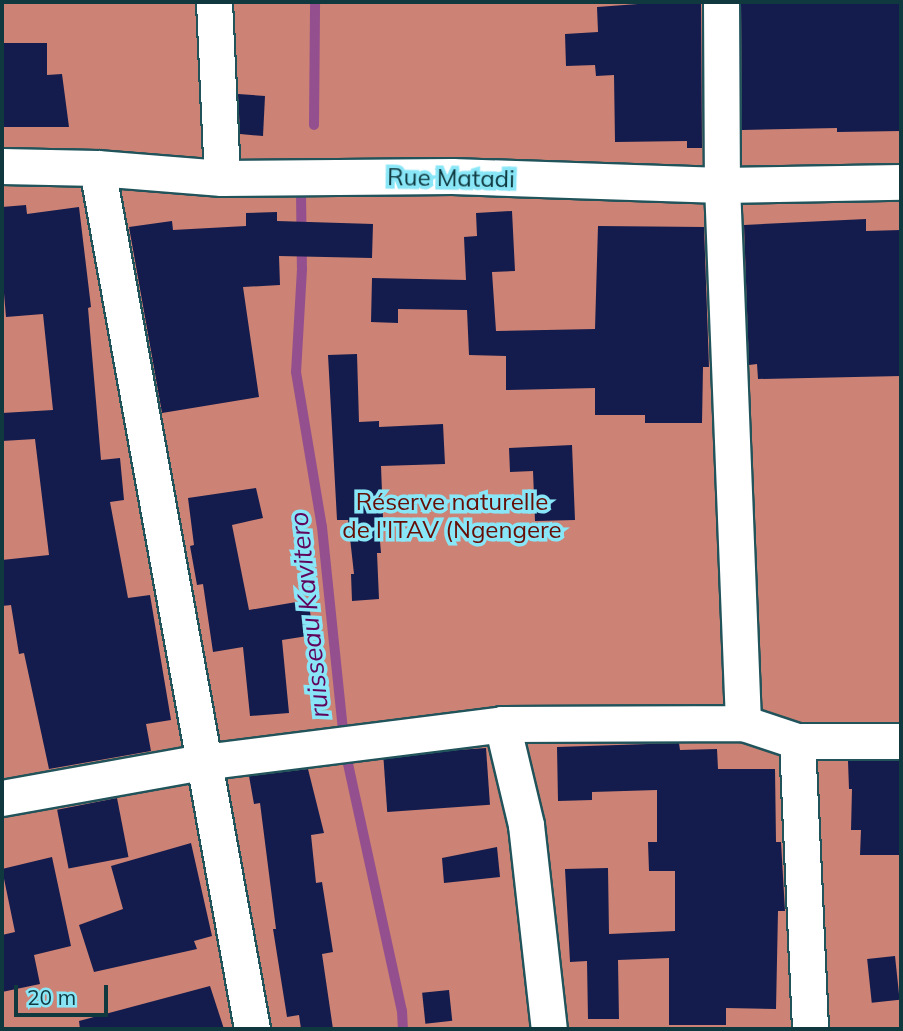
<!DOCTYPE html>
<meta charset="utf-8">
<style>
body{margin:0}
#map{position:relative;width:903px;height:1031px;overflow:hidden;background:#7cd9ea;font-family:Mulish,sans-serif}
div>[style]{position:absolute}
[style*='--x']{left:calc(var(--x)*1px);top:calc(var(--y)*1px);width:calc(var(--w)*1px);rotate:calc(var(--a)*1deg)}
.green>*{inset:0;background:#cc8274;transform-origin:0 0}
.stream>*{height:10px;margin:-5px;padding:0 5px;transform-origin:5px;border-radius:5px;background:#94508e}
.building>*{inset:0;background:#131c4d;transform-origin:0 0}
.roads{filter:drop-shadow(2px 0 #21535b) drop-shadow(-2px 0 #21535b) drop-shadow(0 2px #21535b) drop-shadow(0 -2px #21535b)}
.minor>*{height:35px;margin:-17.5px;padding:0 17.5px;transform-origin:17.5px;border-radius:17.5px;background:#fff}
span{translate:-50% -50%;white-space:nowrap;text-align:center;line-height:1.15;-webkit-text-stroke:7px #89e6f7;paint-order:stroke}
.street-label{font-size:24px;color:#0f383f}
.park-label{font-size:24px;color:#660e05}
.water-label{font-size:26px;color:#61045c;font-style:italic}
.frame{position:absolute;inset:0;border:4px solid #0f383f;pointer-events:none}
.scale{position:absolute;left:14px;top:985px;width:94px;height:32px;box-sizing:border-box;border:4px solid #0f383f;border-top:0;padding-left:9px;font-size:21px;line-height:24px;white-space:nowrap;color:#0f383f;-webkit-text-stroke:5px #89e6f7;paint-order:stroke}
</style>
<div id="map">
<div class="green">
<div style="left:2px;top:2px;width:899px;height:1027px"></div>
</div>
<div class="stream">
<div style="--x:314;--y:125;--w:123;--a:-89.5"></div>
<div style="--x:301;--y:192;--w:77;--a:89.3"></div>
<div style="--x:302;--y:269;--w:103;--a:93.3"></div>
<div style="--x:296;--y:372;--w:157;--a:80.5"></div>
<div style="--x:322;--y:527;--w:224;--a:84.1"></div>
<div style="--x:345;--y:750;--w:267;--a:77.7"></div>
<div style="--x:402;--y:1011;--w:18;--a:87"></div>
</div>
<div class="building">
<div style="clip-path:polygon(665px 2px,701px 2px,702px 148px,687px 148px,687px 141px,615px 142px,614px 75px,596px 76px,595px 65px,566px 66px,565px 34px,598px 32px,597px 7px)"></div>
<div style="clip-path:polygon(741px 2px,901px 2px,901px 131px,837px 132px,837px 128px,742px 130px)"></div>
<div style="clip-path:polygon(2px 43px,47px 43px,47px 75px,62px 74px,69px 127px,2px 127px)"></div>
<div style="clip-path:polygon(238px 94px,265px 96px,263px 136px,240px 134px)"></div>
<div style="clip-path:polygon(26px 205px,27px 214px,79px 207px,91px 307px,88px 308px,101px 460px,120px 458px,124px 500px,110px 502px,128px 598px,150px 595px,171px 720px,146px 724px,151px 751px,49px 769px,24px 653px,19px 654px,11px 605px,2px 606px,2px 560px,49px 555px,35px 439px,2px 441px,2px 413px,53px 410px,43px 314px,6px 317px,2px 270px,2px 207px)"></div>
<div style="clip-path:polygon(512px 211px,515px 271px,492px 272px,496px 331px,595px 329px,598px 226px,704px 227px,709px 367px,703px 367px,702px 423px,645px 423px,645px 415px,595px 415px,595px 388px,506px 390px,506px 356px,469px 355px,467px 310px,398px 309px,398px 323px,371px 322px,372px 278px,466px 280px,464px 237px,477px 236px,476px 213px)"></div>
<div style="clip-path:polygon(277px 212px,277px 221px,373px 224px,372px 258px,279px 256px,280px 285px,243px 287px,259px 397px,162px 413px,129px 227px,172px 221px,173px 230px,246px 226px,246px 213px)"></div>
<div style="clip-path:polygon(866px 219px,866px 231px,901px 230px,901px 376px,758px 379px,757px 364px,749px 365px,744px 225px)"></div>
<div style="clip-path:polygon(357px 354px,359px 422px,379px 421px,379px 427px,443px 424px,445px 464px,381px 466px,383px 518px,378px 518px,381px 553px,377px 553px,379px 599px,352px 601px,351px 574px,354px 574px,348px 520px,337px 520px,328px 355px)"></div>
<div style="clip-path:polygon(572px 445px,575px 520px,535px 521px,533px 471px,510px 472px,509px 448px)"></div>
<div style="clip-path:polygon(256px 488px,263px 518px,232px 525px,249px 610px,308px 600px,314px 635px,282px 640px,289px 713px,250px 716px,243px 647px,213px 652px,203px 584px,197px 585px,190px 546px,194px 545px,188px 498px)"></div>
<div style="clip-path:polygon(679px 743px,680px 750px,717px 749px,718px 769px,775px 769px,776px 842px,781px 842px,785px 911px,778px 911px,776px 1009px,726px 1008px,726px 1025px,669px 1025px,669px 958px,618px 960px,619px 1019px,588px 1019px,587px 961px,570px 962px,565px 869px,608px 868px,609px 934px,675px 931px,675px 871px,649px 871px,648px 842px,657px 842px,657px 790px,592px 792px,592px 800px,558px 801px,557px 747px)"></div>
<div style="left:486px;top:748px;width:57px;height:103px;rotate:86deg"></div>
<div style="clip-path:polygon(848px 761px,901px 761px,901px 855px,860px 855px,861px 830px,851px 830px,852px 789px,849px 789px)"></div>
<div style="clip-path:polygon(308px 769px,324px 833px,311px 835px,316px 883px,322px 882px,333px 952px,322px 954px,333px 1029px,301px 1029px,299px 1015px,287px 1017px,273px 929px,276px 929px,260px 803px,254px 804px,249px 776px)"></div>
<div style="left:117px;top:798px;width:60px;height:61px;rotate:79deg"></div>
<div style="clip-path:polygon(191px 843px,212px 936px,194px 941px,197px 949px,94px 972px,79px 925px,123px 909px,111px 866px)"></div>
<div style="clip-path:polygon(497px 847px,500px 877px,444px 883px,442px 858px)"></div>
<div style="clip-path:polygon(52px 857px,71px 946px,34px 955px,40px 984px,2px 992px,2px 935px,15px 932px,2px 869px)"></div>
<div style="left:895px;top:956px;width:44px;height:28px;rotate:84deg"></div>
<div style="clip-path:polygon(210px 986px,224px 1029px,80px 1029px,79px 1021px)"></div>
<div style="left:449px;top:990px;width:31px;height:27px;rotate:84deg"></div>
</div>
<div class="roads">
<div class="minor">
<div style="--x:214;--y:2;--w:176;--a:87.4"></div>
<div style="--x:721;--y:2;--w:183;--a:89.7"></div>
<div style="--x:722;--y:185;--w:538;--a:87.76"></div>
<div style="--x:2;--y:166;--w:95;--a:1.2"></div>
<div style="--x:97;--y:168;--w:125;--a:4.6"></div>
<div style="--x:222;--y:178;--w:230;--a:-0.5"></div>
<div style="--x:452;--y:176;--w:270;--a:1.9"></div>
<div style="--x:722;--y:185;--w:179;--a:-1"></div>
<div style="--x:97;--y:168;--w:875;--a:79.79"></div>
<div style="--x:502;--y:724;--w:104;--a:76.6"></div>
<div style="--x:526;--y:825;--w:205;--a:83.6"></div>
<div style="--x:797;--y:741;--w:288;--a:87.4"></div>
<div style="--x:2;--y:798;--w:204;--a:-10.2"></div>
<div style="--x:203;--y:762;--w:301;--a:-7.2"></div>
<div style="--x:502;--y:724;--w:241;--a:-0.2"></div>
<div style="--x:743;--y:723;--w:57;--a:18.4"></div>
<div style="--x:797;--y:741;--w:104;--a:0"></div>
</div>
</div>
<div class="street-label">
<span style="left:451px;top:178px;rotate:1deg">Rue Matadi</span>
</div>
<div class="park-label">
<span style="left:452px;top:516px">Réserve naturelle<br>de l'ITAV (Ngengere</span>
</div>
<div class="water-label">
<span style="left:309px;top:615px;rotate:-96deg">ruisseau Kavitero</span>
</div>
<div class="frame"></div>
<div class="scale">20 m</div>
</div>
